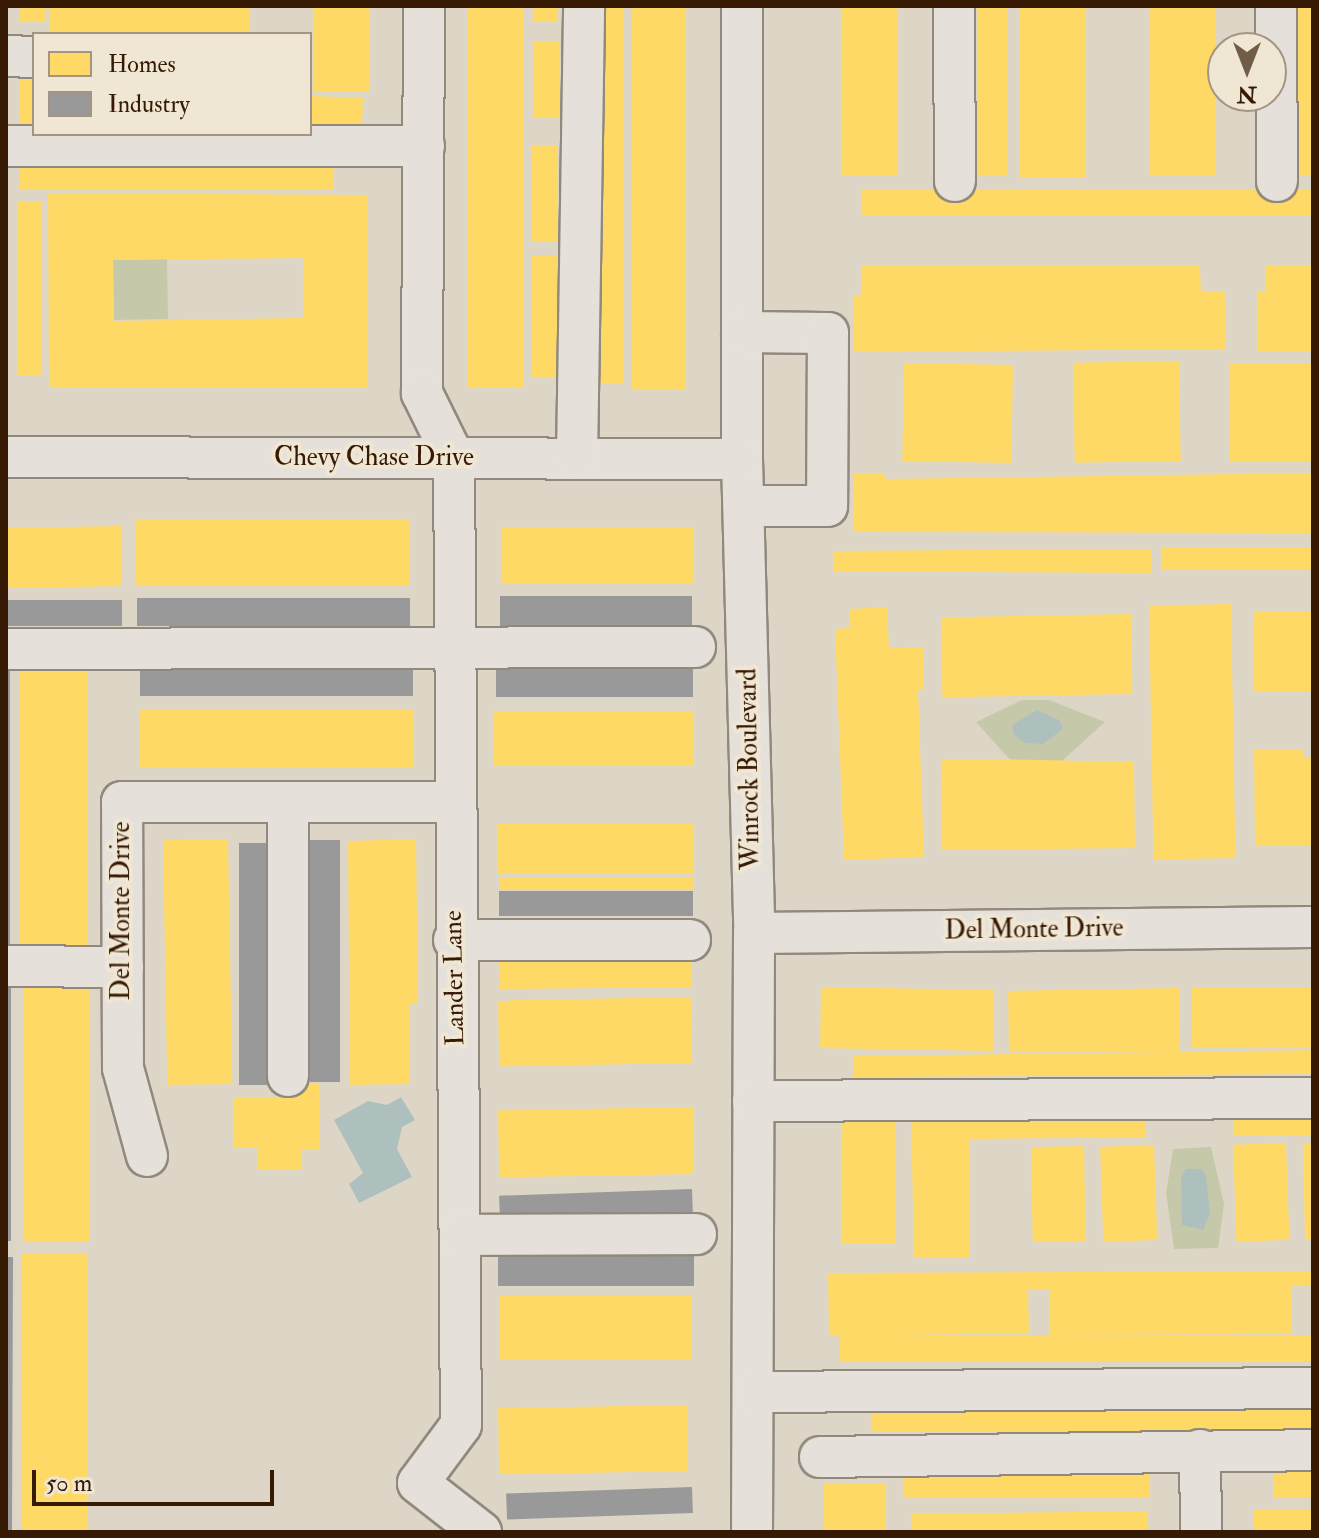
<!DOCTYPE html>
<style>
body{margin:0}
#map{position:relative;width:1319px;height:1538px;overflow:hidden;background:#ddd6c6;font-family:"IM FELL Double Pica",serif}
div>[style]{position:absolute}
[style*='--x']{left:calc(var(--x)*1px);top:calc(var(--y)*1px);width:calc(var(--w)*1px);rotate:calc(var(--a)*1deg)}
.green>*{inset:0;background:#c6c9a9;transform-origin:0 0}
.water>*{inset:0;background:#aec0be}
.homes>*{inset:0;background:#ffd966;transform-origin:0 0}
.industry>*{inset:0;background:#999;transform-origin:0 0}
.roads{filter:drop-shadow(2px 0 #91897d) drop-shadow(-2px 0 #91897d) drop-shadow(0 2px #91897d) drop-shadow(0 -2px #91897d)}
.minor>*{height:40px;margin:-20px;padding:0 20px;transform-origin:20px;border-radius:20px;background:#e5e1da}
span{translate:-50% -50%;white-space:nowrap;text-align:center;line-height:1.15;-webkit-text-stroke:8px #efe6d4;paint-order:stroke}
.street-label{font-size:26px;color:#371a04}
.frame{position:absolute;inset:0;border:8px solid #371a04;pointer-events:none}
.legend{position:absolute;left:32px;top:32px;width:280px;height:104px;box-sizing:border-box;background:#efe6d4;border:2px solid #a59481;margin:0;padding:10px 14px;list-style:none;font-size:24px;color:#371a04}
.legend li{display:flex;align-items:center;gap:16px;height:40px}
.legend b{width:40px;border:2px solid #a59481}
.north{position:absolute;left:1207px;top:32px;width:80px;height:80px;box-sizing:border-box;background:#efe6d4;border:2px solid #a59481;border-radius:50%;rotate:180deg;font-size:22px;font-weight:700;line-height:32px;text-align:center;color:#371a04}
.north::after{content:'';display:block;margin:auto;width:28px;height:36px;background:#715c48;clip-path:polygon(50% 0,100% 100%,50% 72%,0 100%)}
.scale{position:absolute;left:32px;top:1470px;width:242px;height:36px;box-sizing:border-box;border:4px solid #371a04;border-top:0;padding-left:10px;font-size:24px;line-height:28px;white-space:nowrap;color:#371a04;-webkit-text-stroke:6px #efe6d4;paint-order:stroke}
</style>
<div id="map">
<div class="green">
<div style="left:167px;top:259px;width:60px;height:54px;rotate:89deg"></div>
<div style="clip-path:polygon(1022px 700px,1049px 700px,1105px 722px,1062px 761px,1012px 762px,976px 722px)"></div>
<div style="clip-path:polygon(1211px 1147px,1224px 1204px,1218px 1248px,1174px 1249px,1166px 1193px,1173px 1149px)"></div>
</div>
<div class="water">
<div style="clip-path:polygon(1037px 710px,1059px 720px,1063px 729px,1043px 744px,1025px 743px,1014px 735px,1012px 725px)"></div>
<div style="clip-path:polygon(401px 1097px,415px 1120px,402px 1127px,397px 1149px,412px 1177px,359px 1203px,349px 1184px,363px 1173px,334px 1120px,368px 1101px,387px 1105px)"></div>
<div style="clip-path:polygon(1186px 1169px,1202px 1169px,1206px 1175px,1210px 1214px,1203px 1230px,1182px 1225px,1181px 1178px)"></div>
</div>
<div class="homes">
<div style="left:20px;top:6px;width:26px;height:15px"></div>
<div style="left:250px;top:6px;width:27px;height:200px;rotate:90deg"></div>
<div style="left:313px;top:6px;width:57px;height:86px"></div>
<div style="left:467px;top:6px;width:57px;height:382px"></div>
<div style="left:533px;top:6px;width:25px;height:15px"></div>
<div style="left:596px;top:6px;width:27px;height:378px"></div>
<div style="left:632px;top:6px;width:54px;height:383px"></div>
<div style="left:841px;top:6px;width:57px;height:169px"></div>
<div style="left:978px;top:6px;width:30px;height:169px"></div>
<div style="left:1019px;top:6px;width:67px;height:171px"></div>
<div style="left:1149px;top:6px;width:67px;height:169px"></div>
<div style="clip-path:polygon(1295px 6px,1313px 6px,1313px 176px,1298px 176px)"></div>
<div style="left:534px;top:42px;width:25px;height:76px"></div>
<div style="left:34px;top:74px;width:51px;height:15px;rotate:90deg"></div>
<div style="left:310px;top:96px;width:53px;height:28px;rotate:2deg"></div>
<div style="left:532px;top:146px;width:26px;height:95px"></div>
<div style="left:20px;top:165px;width:314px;height:25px"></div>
<div style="left:861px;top:189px;width:452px;height:26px"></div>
<div style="clip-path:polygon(evenodd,48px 193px,368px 195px,368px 388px,49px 387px,48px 193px,303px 258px,303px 318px,114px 321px,113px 260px,303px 258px)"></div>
<div style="left:17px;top:201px;width:25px;height:175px"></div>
<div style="left:559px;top:256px;width:122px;height:27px;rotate:90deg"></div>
<div style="clip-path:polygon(1200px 265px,1201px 292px,1225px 292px,1225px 349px,853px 352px,853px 295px,862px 295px,861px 266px)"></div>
<div style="clip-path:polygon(1266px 265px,1313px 265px,1313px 351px,1257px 352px,1257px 291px,1266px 291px)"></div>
<div style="left:1179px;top:361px;width:100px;height:106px;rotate:89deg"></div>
<div style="left:904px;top:363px;width:109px;height:98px;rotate:1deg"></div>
<div style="left:1313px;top:363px;width:99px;height:83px;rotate:90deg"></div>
<div style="clip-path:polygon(853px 473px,885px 473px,885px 479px,1313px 473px,1313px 533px,853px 532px)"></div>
<div style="left:135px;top:519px;width:275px;height:67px"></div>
<div style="left:121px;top:526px;width:60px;height:115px;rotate:89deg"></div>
<div style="left:693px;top:527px;width:56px;height:191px;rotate:90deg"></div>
<div style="left:1313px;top:547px;width:23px;height:151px;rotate:90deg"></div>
<div style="clip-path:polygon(1152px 549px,1152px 573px,833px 571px,833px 551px)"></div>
<div style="left:1231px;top:604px;width:254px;height:82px;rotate:89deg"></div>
<div style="clip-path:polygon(887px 607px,889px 648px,923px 647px,924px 689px,918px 689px,924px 857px,844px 860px,835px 629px,850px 628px,850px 609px)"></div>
<div style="left:1253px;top:611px;width:60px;height:81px"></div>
<div style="left:1131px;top:614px;width:80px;height:190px;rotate:89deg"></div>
<div style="left:87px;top:667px;width:280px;height:67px;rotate:90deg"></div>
<div style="left:140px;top:710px;width:273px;height:57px"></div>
<div style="left:693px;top:711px;width:54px;height:199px;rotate:90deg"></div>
<div style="clip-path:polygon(1254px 749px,1304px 749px,1304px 758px,1313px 758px,1313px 845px,1255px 845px)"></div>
<div style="clip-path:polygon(988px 759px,1134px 762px,1135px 848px,942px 850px,941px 760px)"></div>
<div style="left:693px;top:824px;width:50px;height:196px;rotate:90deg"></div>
<div style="left:228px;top:839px;width:245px;height:65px;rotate:89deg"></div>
<div style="clip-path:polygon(416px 839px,418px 1004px,409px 1004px,410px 1084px,350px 1085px,348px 841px)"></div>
<div style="left:693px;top:877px;width:12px;height:194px;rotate:90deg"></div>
<div style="clip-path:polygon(499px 943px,692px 958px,692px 987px,500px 989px)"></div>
<div style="left:23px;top:976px;width:67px;height:265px"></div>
<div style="clip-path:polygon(1179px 988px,1180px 1052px,1313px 1050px,1313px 1074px,854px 1077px,854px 1056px,1170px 1052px,1009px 1051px,1008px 991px)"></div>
<div style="left:1313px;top:988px;width:60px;height:121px;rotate:90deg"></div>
<div style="left:994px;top:990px;width:61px;height:173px;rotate:91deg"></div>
<div style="left:691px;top:997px;width:66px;height:193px;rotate:89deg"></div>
<div style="clip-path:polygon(277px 1084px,319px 1084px,319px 1149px,301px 1149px,301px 1170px,257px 1170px,257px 1147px,233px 1147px,233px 1098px,277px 1098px)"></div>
<div style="left:693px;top:1107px;width:67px;height:195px;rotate:89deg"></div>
<div style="left:895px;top:1109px;width:135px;height:54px;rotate:90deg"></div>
<div style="left:1313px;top:1110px;width:25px;height:80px;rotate:90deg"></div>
<div style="clip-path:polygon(1145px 1111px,1145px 1137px,969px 1139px,970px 1258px,914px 1258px,911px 1112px)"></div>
<div style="left:1286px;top:1143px;width:97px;height:53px;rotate:88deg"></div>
<div style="clip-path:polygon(1313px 1143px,1313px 1240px,1305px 1240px,1303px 1144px)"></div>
<div style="left:1154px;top:1145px;width:95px;height:54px;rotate:88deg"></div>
<div style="left:1084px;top:1146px;width:95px;height:53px;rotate:89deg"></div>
<div style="left:22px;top:1254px;width:66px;height:278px"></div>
<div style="clip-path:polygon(1313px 1271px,1313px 1285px,1292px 1286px,1292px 1334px,1049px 1335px,1049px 1289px,1028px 1290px,1029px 1333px,829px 1336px,828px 1273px)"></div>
<div style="left:499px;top:1296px;width:193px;height:64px"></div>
<div style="left:1313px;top:1336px;width:25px;height:473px;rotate:90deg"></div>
<div style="left:1313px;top:1403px;width:28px;height:442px;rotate:90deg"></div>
<div style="left:687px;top:1405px;width:66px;height:189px;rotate:89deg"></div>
<div style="left:1274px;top:1471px;width:39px;height:26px"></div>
<div style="left:1149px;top:1473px;width:24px;height:246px;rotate:90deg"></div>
<div style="left:824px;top:1483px;width:62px;height:49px"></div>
<div style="left:1254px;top:1510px;width:59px;height:22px"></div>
<div style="clip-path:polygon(1148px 1511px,1148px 1532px,912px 1532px,911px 1514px)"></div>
</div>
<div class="industry">
<div style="left:692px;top:596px;width:30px;height:192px;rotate:90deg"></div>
<div style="left:410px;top:598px;width:28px;height:273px;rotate:90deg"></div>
<div style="left:122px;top:600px;width:26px;height:116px;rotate:90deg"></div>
<div style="left:496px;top:667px;width:197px;height:30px"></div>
<div style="left:6px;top:668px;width:4px;height:279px"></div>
<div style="left:140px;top:668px;width:273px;height:28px"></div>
<div style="left:310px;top:840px;width:30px;height:242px"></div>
<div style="left:239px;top:843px;width:30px;height:242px"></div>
<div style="left:693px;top:891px;width:25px;height:194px;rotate:90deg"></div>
<div style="left:6px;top:975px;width:5px;height:266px"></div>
<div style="left:692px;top:1189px;width:26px;height:193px;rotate:88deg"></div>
<div style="left:498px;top:1256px;width:196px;height:30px"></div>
<div style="clip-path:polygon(6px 1257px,13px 1257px,12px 1532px,6px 1532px)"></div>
<div style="left:692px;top:1487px;width:26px;height:186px;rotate:88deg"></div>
</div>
<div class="roads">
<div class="minor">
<div style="--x:424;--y:6;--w:387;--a:90.3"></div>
<div style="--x:422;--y:393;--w:72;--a:63.8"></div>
<div style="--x:454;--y:458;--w:967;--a:89.59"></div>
<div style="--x:461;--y:1425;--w:72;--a:126.6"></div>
<div style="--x:418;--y:1483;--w:80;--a:37.9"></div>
<div style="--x:742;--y:6;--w:453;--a:90"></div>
<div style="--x:742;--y:459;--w:474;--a:88.5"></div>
<div style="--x:754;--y:933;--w:599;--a:90.19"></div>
<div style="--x:954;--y:6;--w:175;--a:89.7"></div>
<div style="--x:1276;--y:6;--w:175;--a:89.7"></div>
<div style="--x:6;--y:56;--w:28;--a:2"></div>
<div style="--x:6;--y:146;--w:418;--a:0"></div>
<div style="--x:742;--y:332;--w:86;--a:0.7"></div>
<div style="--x:828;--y:333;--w:173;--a:90.3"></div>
<div style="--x:827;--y:506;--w:83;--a:180"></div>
<div style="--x:6;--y:457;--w:736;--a:0.16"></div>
<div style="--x:577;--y:458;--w:452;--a:-89.1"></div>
<div style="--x:6;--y:649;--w:689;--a:-0.17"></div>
<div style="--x:288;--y:802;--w:274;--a:90"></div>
<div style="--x:754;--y:933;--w:559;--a:-0.61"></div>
<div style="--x:454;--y:940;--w:236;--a:0"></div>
<div style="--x:6;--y:966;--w:117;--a:0.5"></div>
<div style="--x:753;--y:1101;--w:560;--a:-0.31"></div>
<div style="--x:147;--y:1156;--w:91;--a:-105.3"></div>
<div style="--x:123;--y:1068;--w:266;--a:-90.2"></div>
<div style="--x:122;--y:802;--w:331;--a:0"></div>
<div style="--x:460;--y:1235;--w:236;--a:-0.2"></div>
<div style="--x:755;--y:1392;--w:558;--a:-0.41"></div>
<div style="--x:1200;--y:1450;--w:82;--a:89.3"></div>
<div style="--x:820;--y:1457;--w:493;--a:-0.8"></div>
</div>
</div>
<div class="street-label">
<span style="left:374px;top:458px">Chevy Chase Drive</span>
<span style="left:750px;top:769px;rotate:-91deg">Winrock Boulevard</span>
<span style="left:122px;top:911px;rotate:-90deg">Del Monte Drive</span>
<span style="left:1034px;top:930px;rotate:-1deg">Del Monte Drive</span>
<span style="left:455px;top:978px;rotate:-91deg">Lander Lane</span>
</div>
<div class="frame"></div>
<ul class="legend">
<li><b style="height:22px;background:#ffd966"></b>Homes</li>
<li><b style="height:22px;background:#999"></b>Industry</li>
</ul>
<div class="north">N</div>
<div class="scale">50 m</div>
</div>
